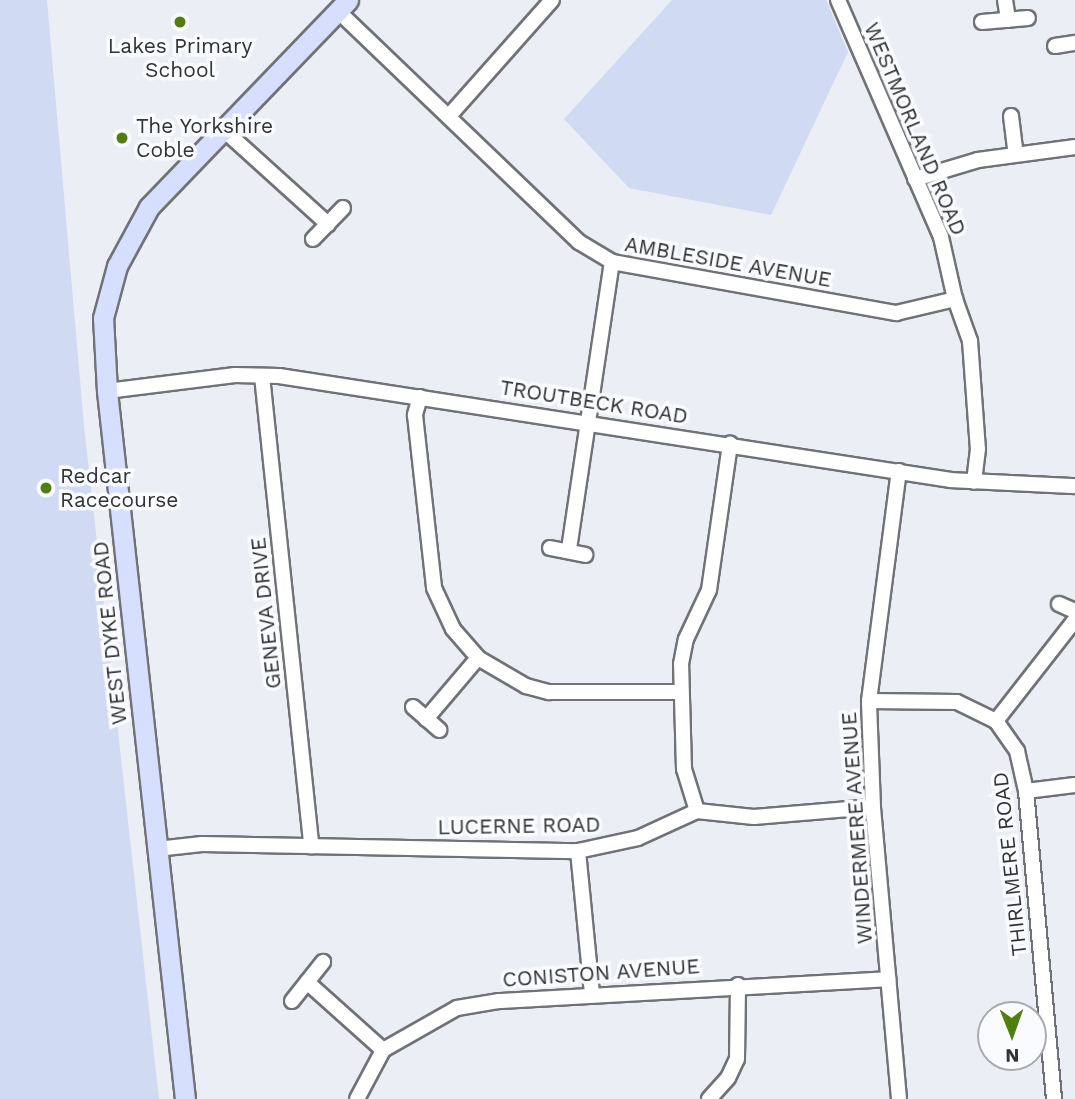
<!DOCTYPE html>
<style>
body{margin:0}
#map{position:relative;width:1075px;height:1099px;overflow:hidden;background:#ebeef4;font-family:"Work Sans",sans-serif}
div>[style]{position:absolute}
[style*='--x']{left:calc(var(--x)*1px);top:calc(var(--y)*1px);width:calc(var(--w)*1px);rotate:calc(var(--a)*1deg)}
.green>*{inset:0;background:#d1daf3}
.roads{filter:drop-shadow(2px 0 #707277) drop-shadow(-2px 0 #707277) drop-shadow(0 2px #707277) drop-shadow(0 -2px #707277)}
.street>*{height:14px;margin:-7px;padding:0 7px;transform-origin:7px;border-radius:7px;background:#fff}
.secondary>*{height:19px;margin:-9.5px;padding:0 9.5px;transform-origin:9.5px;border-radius:9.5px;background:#d6dffe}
.dots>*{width:19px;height:19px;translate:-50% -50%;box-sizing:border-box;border:4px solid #fafbfe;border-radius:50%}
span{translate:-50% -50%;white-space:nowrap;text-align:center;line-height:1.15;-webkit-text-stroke:7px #fafbfe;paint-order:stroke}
.poi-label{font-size:21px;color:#313235}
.left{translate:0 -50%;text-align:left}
.street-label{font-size:21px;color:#313235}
.north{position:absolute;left:977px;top:1001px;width:70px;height:70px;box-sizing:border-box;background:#fafbfe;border:2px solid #aaabae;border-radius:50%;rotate:179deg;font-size:19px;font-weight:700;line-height:28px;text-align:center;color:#313235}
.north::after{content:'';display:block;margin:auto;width:24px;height:32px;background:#4f7f0d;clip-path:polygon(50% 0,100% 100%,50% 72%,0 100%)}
</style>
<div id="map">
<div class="green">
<div style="clip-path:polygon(0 0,47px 0,84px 426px,159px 1099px,0 1099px)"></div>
<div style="clip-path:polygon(672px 0,826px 0,848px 52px,771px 215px,629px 188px,564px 119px)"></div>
</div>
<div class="roads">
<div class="street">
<div style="--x:838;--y:0;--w:258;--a:66.5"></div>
<div style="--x:941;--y:237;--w:64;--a:77.3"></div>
<div style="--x:955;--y:299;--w:45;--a:70.3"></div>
<div style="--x:970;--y:341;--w:108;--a:85.8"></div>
<div style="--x:978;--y:449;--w:33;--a:97"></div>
<div style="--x:1005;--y:0;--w:20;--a:81"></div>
<div style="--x:338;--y:11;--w:334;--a:43.8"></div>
<div style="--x:579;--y:242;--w:39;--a:31"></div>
<div style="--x:612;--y:262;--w:289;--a:10.2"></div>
<div style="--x:896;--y:313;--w:61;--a:-13.3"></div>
<div style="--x:982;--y:22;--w:46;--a:-5"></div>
<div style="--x:1055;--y:46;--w:20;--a:-9"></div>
<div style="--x:449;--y:116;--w:155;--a:-48.4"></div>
<div style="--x:1011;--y:116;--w:38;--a:83"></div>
<div style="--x:225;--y:131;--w:139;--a:42.1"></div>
<div style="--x:915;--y:179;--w:66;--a:-16.8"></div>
<div style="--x:978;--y:160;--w:98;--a:-7.6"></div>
<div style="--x:313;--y:239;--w:43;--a:-45.9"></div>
<div style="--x:262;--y:376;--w:473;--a:84"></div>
<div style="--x:107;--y:391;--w:129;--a:-7.1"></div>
<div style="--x:235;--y:375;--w:44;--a:1.3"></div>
<div style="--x:279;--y:376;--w:680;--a:8.8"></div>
<div style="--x:951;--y:480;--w:124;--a:2.8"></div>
<div style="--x:420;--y:397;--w:19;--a:106"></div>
<div style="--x:415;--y:415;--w:174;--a:83.7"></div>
<div style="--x:434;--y:588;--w:45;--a:65.1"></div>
<div style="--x:453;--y:629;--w:38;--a:49"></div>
<div style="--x:478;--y:658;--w:56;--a:30.3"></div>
<div style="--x:526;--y:686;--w:24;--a:15"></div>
<div style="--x:549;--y:692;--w:131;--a:0"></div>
<div style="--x:550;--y:548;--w:36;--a:11"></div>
<div style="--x:569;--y:549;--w:290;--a:-81.5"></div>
<div style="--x:1059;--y:604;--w:17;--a:24"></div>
<div style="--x:869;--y:701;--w:88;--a:0.7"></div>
<div style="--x:957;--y:702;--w:43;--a:26"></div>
<div style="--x:996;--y:721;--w:37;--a:55"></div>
<div style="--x:1017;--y:751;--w:41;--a:77.3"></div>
<div style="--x:1026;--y:791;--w:309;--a:84.8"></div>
<div style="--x:413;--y:707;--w:35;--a:41"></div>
<div style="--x:426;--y:719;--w:80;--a:-49.6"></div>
<div style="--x:996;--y:721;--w:128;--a:-52"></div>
<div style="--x:1026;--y:791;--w:49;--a:-7"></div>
<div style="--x:697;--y:811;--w:44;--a:-107.2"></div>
<div style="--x:684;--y:769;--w:105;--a:-91.6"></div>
<div style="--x:681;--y:664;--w:25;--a:-79"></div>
<div style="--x:686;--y:639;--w:54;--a:-64.9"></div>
<div style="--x:709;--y:590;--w:148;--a:-81.8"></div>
<div style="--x:157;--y:849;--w:45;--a:-6.3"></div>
<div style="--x:202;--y:844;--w:376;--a:1.1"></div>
<div style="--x:578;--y:851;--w:61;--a:-12.2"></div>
<div style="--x:638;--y:838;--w:65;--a:-24.6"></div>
<div style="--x:697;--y:811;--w:57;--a:6"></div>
<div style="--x:754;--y:817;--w:119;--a:-4.8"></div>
<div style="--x:578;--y:851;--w:145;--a:84.4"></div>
<div style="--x:307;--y:982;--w:102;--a:41.8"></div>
<div style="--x:292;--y:1001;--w:50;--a:-51.5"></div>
<div style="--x:357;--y:1099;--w:55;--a:-62"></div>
<div style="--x:383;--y:1050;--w:85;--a:-29.6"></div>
<div style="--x:457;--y:1008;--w:43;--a:-9.5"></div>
<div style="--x:499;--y:1001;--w:390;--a:-3.2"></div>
<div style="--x:709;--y:1099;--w:28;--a:-48"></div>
<div style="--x:728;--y:1078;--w:21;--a:-65"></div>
<div style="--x:737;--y:1059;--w:74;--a:-89.2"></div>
<div style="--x:899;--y:1099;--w:293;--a:-95.1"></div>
<div style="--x:873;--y:807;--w:106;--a:-92.2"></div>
<div style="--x:869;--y:701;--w:232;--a:-82.6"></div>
</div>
<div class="secondary">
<div style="--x:185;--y:1099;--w:712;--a:-96.29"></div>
<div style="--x:107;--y:391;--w:73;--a:-93.1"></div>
<div style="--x:103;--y:318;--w:54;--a:-74.9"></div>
<div style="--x:117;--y:266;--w:67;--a:-61.5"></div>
<div style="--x:149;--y:207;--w:287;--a:-46.1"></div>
</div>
</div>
<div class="dots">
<div style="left:180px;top:22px;background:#4f7f0d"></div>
<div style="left:122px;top:138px;background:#4f7f0d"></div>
<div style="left:46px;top:488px;background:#4f7f0d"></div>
</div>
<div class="poi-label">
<span style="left:180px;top:58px">Lakes Primary<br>School</span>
<span class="left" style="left:136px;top:138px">The Yorkshire<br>Coble</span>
<span class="left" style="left:60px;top:488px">Redcar<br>Racecourse</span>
</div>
<div class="street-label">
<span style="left:915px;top:129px;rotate:67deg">WESTMORLAND ROAD</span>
<span style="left:728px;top:262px;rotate:10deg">AMBLESIDE AVENUE</span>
<span style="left:594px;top:402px;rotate:9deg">TROUTBECK ROAD</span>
<span style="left:266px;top:613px;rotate:-96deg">GENEVA DRIVE</span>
<span style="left:110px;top:633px;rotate:-96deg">WEST DYKE ROAD</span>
<span style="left:519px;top:826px;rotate:-1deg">LUCERNE ROAD</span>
<span style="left:857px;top:828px;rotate:-94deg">WINDERMERE AVENUE</span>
<span style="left:1010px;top:864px;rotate:-96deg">THIRLMERE ROAD</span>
<span style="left:601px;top:973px;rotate:-4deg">CONISTON AVENUE</span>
</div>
<div class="north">N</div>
</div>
